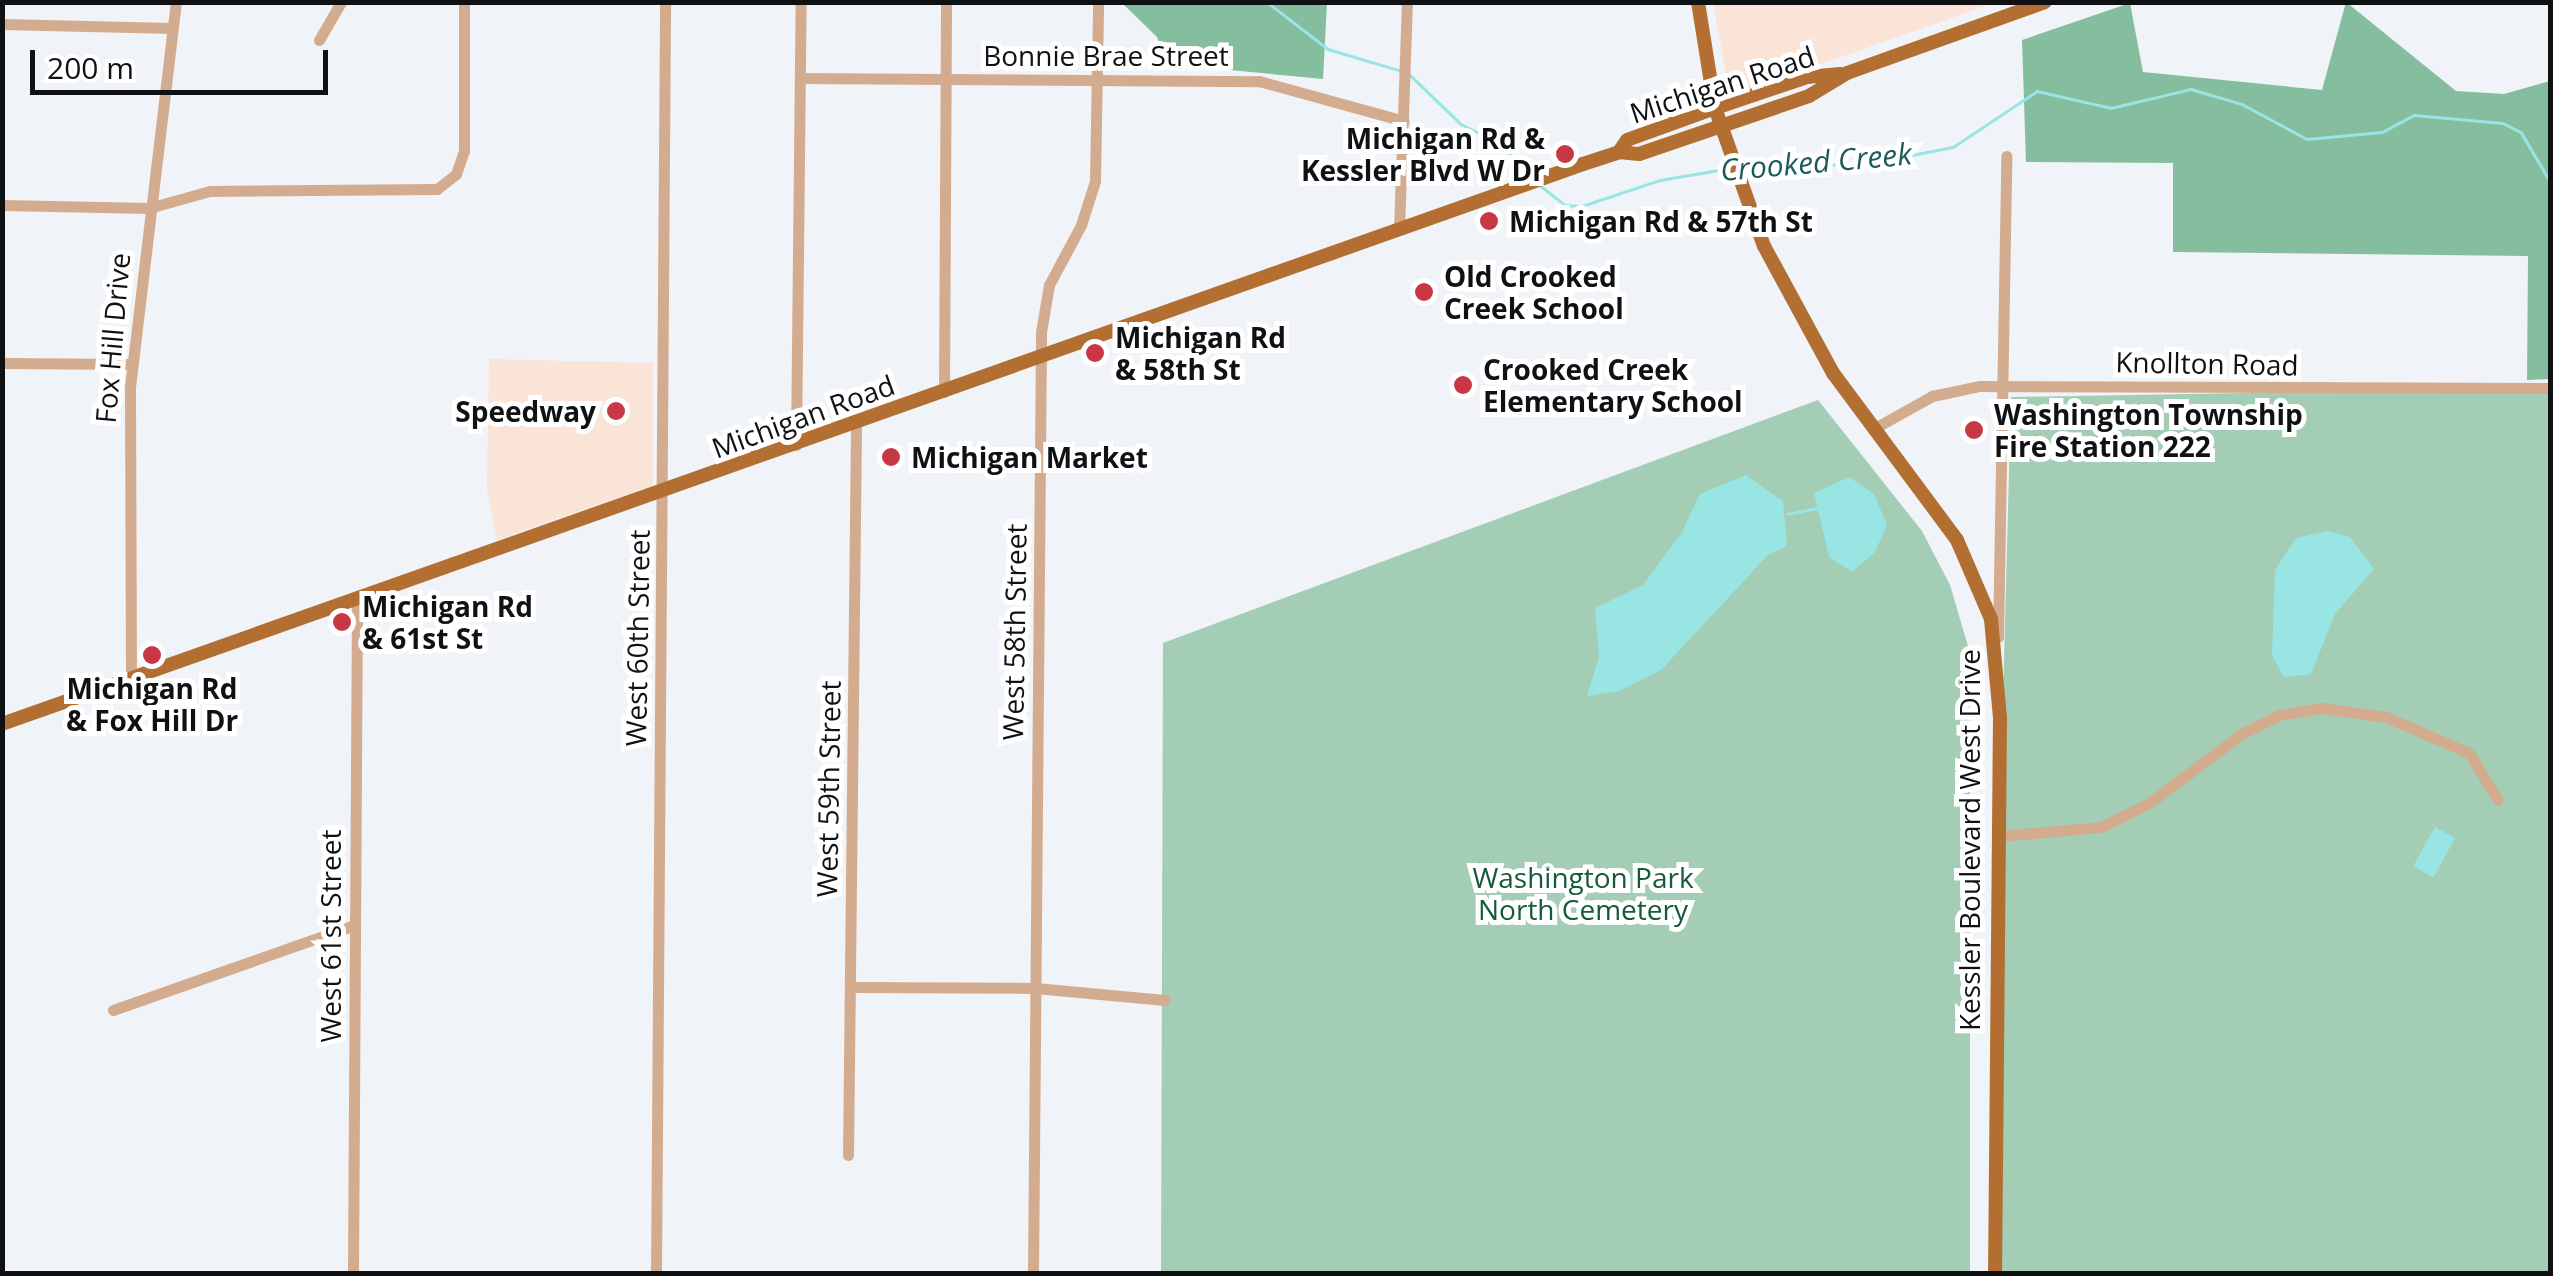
<!DOCTYPE html>
<style>
body{margin:0}
#map{position:relative;width:2553px;height:1276px;overflow:hidden;background:#f0f3f7;font-family:"Open Sans",sans-serif}
div>[style]{position:absolute}
[style*='--x']{left:calc(var(--x)*1px);top:calc(var(--y)*1px);width:calc(var(--w)*1px);rotate:calc(var(--a)*1deg)}
.commercial>*{inset:0;background:#fae3d7}
.green>*{inset:0;background:#a3cdb5}
.forest>*{inset:0;background:#85be9f}
.water>*{inset:0;background:#99e5e4;transform-origin:0 0}
.stream>*{height:2.5px;margin:-1.25px;padding:0 1.25px;transform-origin:1.25px;border-radius:1.25px;background:#99e5e4}
.minor>*{height:11px;margin:-5.5px;padding:0 5.5px;transform-origin:5.5px;border-radius:5.5px;background:#d3ac8f}
.major>*{height:14px;margin:-7px;padding:0 7px;transform-origin:7px;border-radius:7px;background:#b36f32}
.dots>*{width:28px;height:28px;translate:-50% -50%;box-sizing:border-box;border:5px solid #fff;border-radius:50%}
span{translate:-50% -50%;white-space:nowrap;text-align:center;line-height:1.15;-webkit-text-stroke:10px #fff;paint-order:stroke}
.street-label{font-size:28px;color:#101112}
.poi-label{font-size:28px;color:#101112;font-weight:700}
.right{translate:-100% -50%;text-align:right}
.left{translate:0 -50%;text-align:left}
.park-label{font-size:28px;color:#165a3c}
.water-label{font-size:30px;color:#1b5b5b;font-style:italic}
.frame{position:absolute;inset:0;border:5px solid #101112;pointer-events:none}
.scale{position:absolute;left:30px;top:50px;width:298px;height:45px;box-sizing:border-box;border:5px solid #101112;border-top:0;padding-left:12px;font-size:30px;line-height:35px;white-space:nowrap;color:#101112;-webkit-text-stroke:8px #fff;paint-order:stroke}
</style>
<div id="map">
<div class="commercial">
<div style="clip-path:polygon(1713px 2px,1994px 2px,1994px 3px,1730px 96px)"></div>
<div style="clip-path:polygon(489px 359px,653px 363px,653px 485px,497px 540px,487px 489px)"></div>
</div>
<div class="green">
<div style="clip-path:polygon(2550px 388px,2550px 1273px,1996px 1274px,1993px 1072px,2011px 397px)"></div>
<div style="clip-path:polygon(1818px 400px,1922px 531px,1950px 585px,1970px 653px,1970px 1273px,1161px 1274px,1163px 643px)"></div>
</div>
<div class="forest">
<div style="clip-path:polygon(1122px 3px,1327px 3px,1323px 79px,1167px 64px,1157px 37px)"></div>
<div style="clip-path:polygon(2130px 3px,2143px 72px,2322px 90px,2346px 2px,2456px 91px,2504px 94px,2550px 81px,2550px 379px,2527px 380px,2528px 256px,2173px 252px,2173px 163px,2026px 162px,2022px 40px)"></div>
</div>
<div class="water">
<div style="clip-path:polygon(1746px 475px,1783px 501px,1787px 546px,1768px 555px,1661px 670px,1619px 691px,1587px 696px,1599px 657px,1595px 608px,1643px 585px,1682px 532px,1700px 494px)"></div>
<div style="clip-path:polygon(1849px 477px,1874px 494px,1887px 525px,1875px 552px,1852px 572px,1829px 557px,1814px 493px)"></div>
<div style="clip-path:polygon(2328px 531px,2350px 537px,2374px 569px,2335px 614px,2311px 674px,2284px 677px,2272px 655px,2275px 570px,2296px 538px)"></div>
<div style="left:2435px;top:827px;width:23px;height:45px;rotate:29deg"></div>
</div>
<div class="stream">
<div style="--x:1267;--y:2;--w:77;--a:37.6"></div>
<div style="--x:1328;--y:49;--w:77;--a:16.6"></div>
<div style="--x:1409;--y:74;--w:72;--a:43.9"></div>
<div style="--x:1461;--y:124;--w:42;--a:26.6"></div>
<div style="--x:1499;--y:143;--w:47;--a:45.9"></div>
<div style="--x:1743;--y:166;--w:123;--a:-0.9"></div>
<div style="--x:1866;--y:164;--w:89;--a:-11.1"></div>
<div style="--x:1953;--y:147;--w:101;--a:-33.7"></div>
<div style="--x:2037;--y:91;--w:76;--a:12.9"></div>
<div style="--x:2111;--y:108;--w:82;--a:-13.4"></div>
<div style="--x:2191;--y:89;--w:53;--a:16.4"></div>
<div style="--x:2242;--y:104;--w:74;--a:28.3"></div>
<div style="--x:2307;--y:139;--w:75;--a:-5.3"></div>
<div style="--x:2382;--y:132;--w:36;--a:-28"></div>
<div style="--x:2414;--y:115;--w:89;--a:5.1"></div>
<div style="--x:2503;--y:123;--w:20;--a:27"></div>
<div style="--x:2521;--y:132;--w:57;--a:59.4"></div>
<div style="--x:1541;--y:186;--w:31;--a:38"></div>
<div style="--x:1565;--y:205;--w:17;--a:3"></div>
<div style="--x:1582;--y:206;--w:82;--a:-18.4"></div>
<div style="--x:1660;--y:180;--w:71;--a:-9.7"></div>
<div style="--x:1787;--y:514;--w:31;--a:-11"></div>
</div>
<div class="minor">
<div style="--x:2;--y:24;--w:171;--a:1.3"></div>
<div style="--x:319;--y:40;--w:44;--a:-59.9"></div>
<div style="--x:800;--y:78;--w:459;--a:0.4"></div>
<div style="--x:1259;--y:81;--w:150;--a:15.4"></div>
<div style="--x:2;--y:205;--w:147;--a:1.2"></div>
<div style="--x:149;--y:208;--w:63;--a:-15.6"></div>
<div style="--x:210;--y:191;--w:227;--a:-0.5"></div>
<div style="--x:437;--y:189;--w:24;--a:-38"></div>
<div style="--x:456;--y:174;--w:24;--a:-71"></div>
<div style="--x:464;--y:151;--w:149;--a:-90"></div>
<div style="--x:1399;--y:230;--w:228;--a:-88"></div>
<div style="--x:2;--y:363;--w:130;--a:0.4"></div>
<div style="--x:944;--y:392;--w:390;--a:-89.7"></div>
<div style="--x:1873;--y:429;--w:68;--a:-29.2"></div>
<div style="--x:1932;--y:396;--w:49;--a:-11.8"></div>
<div style="--x:1980;--y:386;--w:570;--a:0.2"></div>
<div style="--x:796;--y:445;--w:443;--a:-89.4"></div>
<div style="--x:1998;--y:637;--w:481;--a:-89"></div>
<div style="--x:131;--y:679;--w:292;--a:-90.2"></div>
<div style="--x:130;--y:387;--w:388;--a:-83.2"></div>
<div style="--x:1999;--y:836;--w:102;--a:-5"></div>
<div style="--x:2101;--y:827;--w:54;--a:-26.6"></div>
<div style="--x:2149;--y:803;--w:117;--a:-36.7"></div>
<div style="--x:2243;--y:733;--w:40;--a:-26.6"></div>
<div style="--x:2279;--y:715;--w:44;--a:-9.2"></div>
<div style="--x:2322;--y:708;--w:65;--a:8"></div>
<div style="--x:2386;--y:717;--w:90;--a:23.4"></div>
<div style="--x:2469;--y:753;--w:55;--a:58.3"></div>
<div style="--x:851;--y:987;--w:184;--a:0.3"></div>
<div style="--x:1035;--y:988;--w:130;--a:5.3"></div>
<div style="--x:113;--y:1010;--w:256;--a:-19.4"></div>
<div style="--x:848;--y:1155;--w:732;--a:-89.37"></div>
<div style="--x:353;--y:1274;--w:675;--a:-89.66"></div>
<div style="--x:656;--y:1274;--w:1272;--a:-89.59"></div>
<div style="--x:1033;--y:1274;--w:942;--a:-89.51"></div>
<div style="--x:1041;--y:332;--w:48;--a:-80.3"></div>
<div style="--x:1049;--y:285;--w:68;--a:-61.9"></div>
<div style="--x:1081;--y:225;--w:46;--a:-72.3"></div>
<div style="--x:1095;--y:181;--w:179;--a:-89"></div>
</div>
<div class="major">
<div style="--x:1698;--y:2;--w:107;--a:80.9"></div>
<div style="--x:1715;--y:108;--w:146;--a:70.5"></div>
<div style="--x:1764;--y:246;--w:145;--a:61.5"></div>
<div style="--x:1833;--y:373;--w:208;--a:53.4"></div>
<div style="--x:1957;--y:540;--w:86;--a:66.7"></div>
<div style="--x:1991;--y:619;--w:98;--a:84.8"></div>
<div style="--x:2000;--y:717;--w:557;--a:90.51"></div>
<div style="--x:1619;--y:152;--w:14;--a:-56"></div>
<div style="--x:1627;--y:140;--w:94;--a:-20"></div>
<div style="--x:1715;--y:108;--w:97;--a:-18.6"></div>
<div style="--x:1807;--y:77;--w:34;--a:-5"></div>
<div style="--x:2;--y:724;--w:1677;--a:-19.5"></div>
<div style="--x:1583;--y:164;--w:38;--a:-18"></div>
<div style="--x:1619;--y:152;--w:20;--a:6"></div>
<div style="--x:1639;--y:154;--w:180;--a:-18.8"></div>
<div style="--x:1809;--y:96;--w:44;--a:-31.2"></div>
<div style="--x:1847;--y:73;--w:210;--a:-19.7"></div>
</div>
<div class="dots">
<div style="left:1565px;top:154px;background:#c83844"></div>
<div style="left:1489px;top:221px;background:#c83844"></div>
<div style="left:1424px;top:292px;background:#c83844"></div>
<div style="left:1095px;top:353px;background:#c83844"></div>
<div style="left:1463px;top:385px;background:#c83844"></div>
<div style="left:616px;top:411px;background:#c83844"></div>
<div style="left:1974px;top:430px;background:#c83844"></div>
<div style="left:891px;top:457px;background:#c83844"></div>
<div style="left:342px;top:622px;background:#c83844"></div>
<div style="left:152px;top:655px;background:#c83844"></div>
</div>
<div class="street-label">
<span style="left:1106px;top:55px">Bonnie Brae Street</span>
<span style="left:1722px;top:84px;rotate:-18deg">Michigan Road</span>
<span style="left:112px;top:338px;rotate:-85deg">Fox Hill Drive</span>
<span style="left:2207px;top:363px;rotate:1deg">Knollton Road</span>
<span style="left:803px;top:416px;rotate:-20deg">Michigan Road</span>
<span style="left:1014px;top:632px;rotate:-89deg">West 58th Street</span>
<span style="left:637px;top:638px;rotate:-89deg">West 60th Street</span>
<span style="left:828px;top:789px;rotate:-89deg">West 59th Street</span>
<span style="left:1969px;top:840px;rotate:-90deg">Kessler Boulevard West Drive</span>
<span style="left:330px;top:936px;rotate:-90deg">West 61st Street</span>
</div>
<div class="poi-label">
<span class="right" style="left:1545px;top:154px">Michigan Rd &amp;<br>Kessler Blvd W Dr</span>
<span class="left" style="left:1509px;top:221px">Michigan Rd &amp; 57th St</span>
<span class="left" style="left:1444px;top:292px">Old Crooked<br>Creek School</span>
<span class="left" style="left:1115px;top:353px">Michigan Rd<br>&amp; 58th St</span>
<span class="left" style="left:1483px;top:385px">Crooked Creek<br>Elementary School</span>
<span class="right" style="left:596px;top:411px">Speedway</span>
<span class="left" style="left:1994px;top:430px">Washington Township<br>Fire Station 222</span>
<span class="left" style="left:911px;top:457px">Michigan Market</span>
<span class="left" style="left:362px;top:622px">Michigan Rd<br>&amp; 61st St</span>
<span style="left:152px;top:704px">Michigan Rd<br>&amp; Fox Hill Dr</span>
</div>
<div class="park-label">
<span style="left:1583px;top:893px">Washington Park<br>North Cemetery</span>
</div>
<div class="water-label">
<span style="left:1816px;top:162px;rotate:-5deg">Crooked Creek</span>
</div>
<div class="frame"></div>
<div class="scale">200 m</div>
</div>
